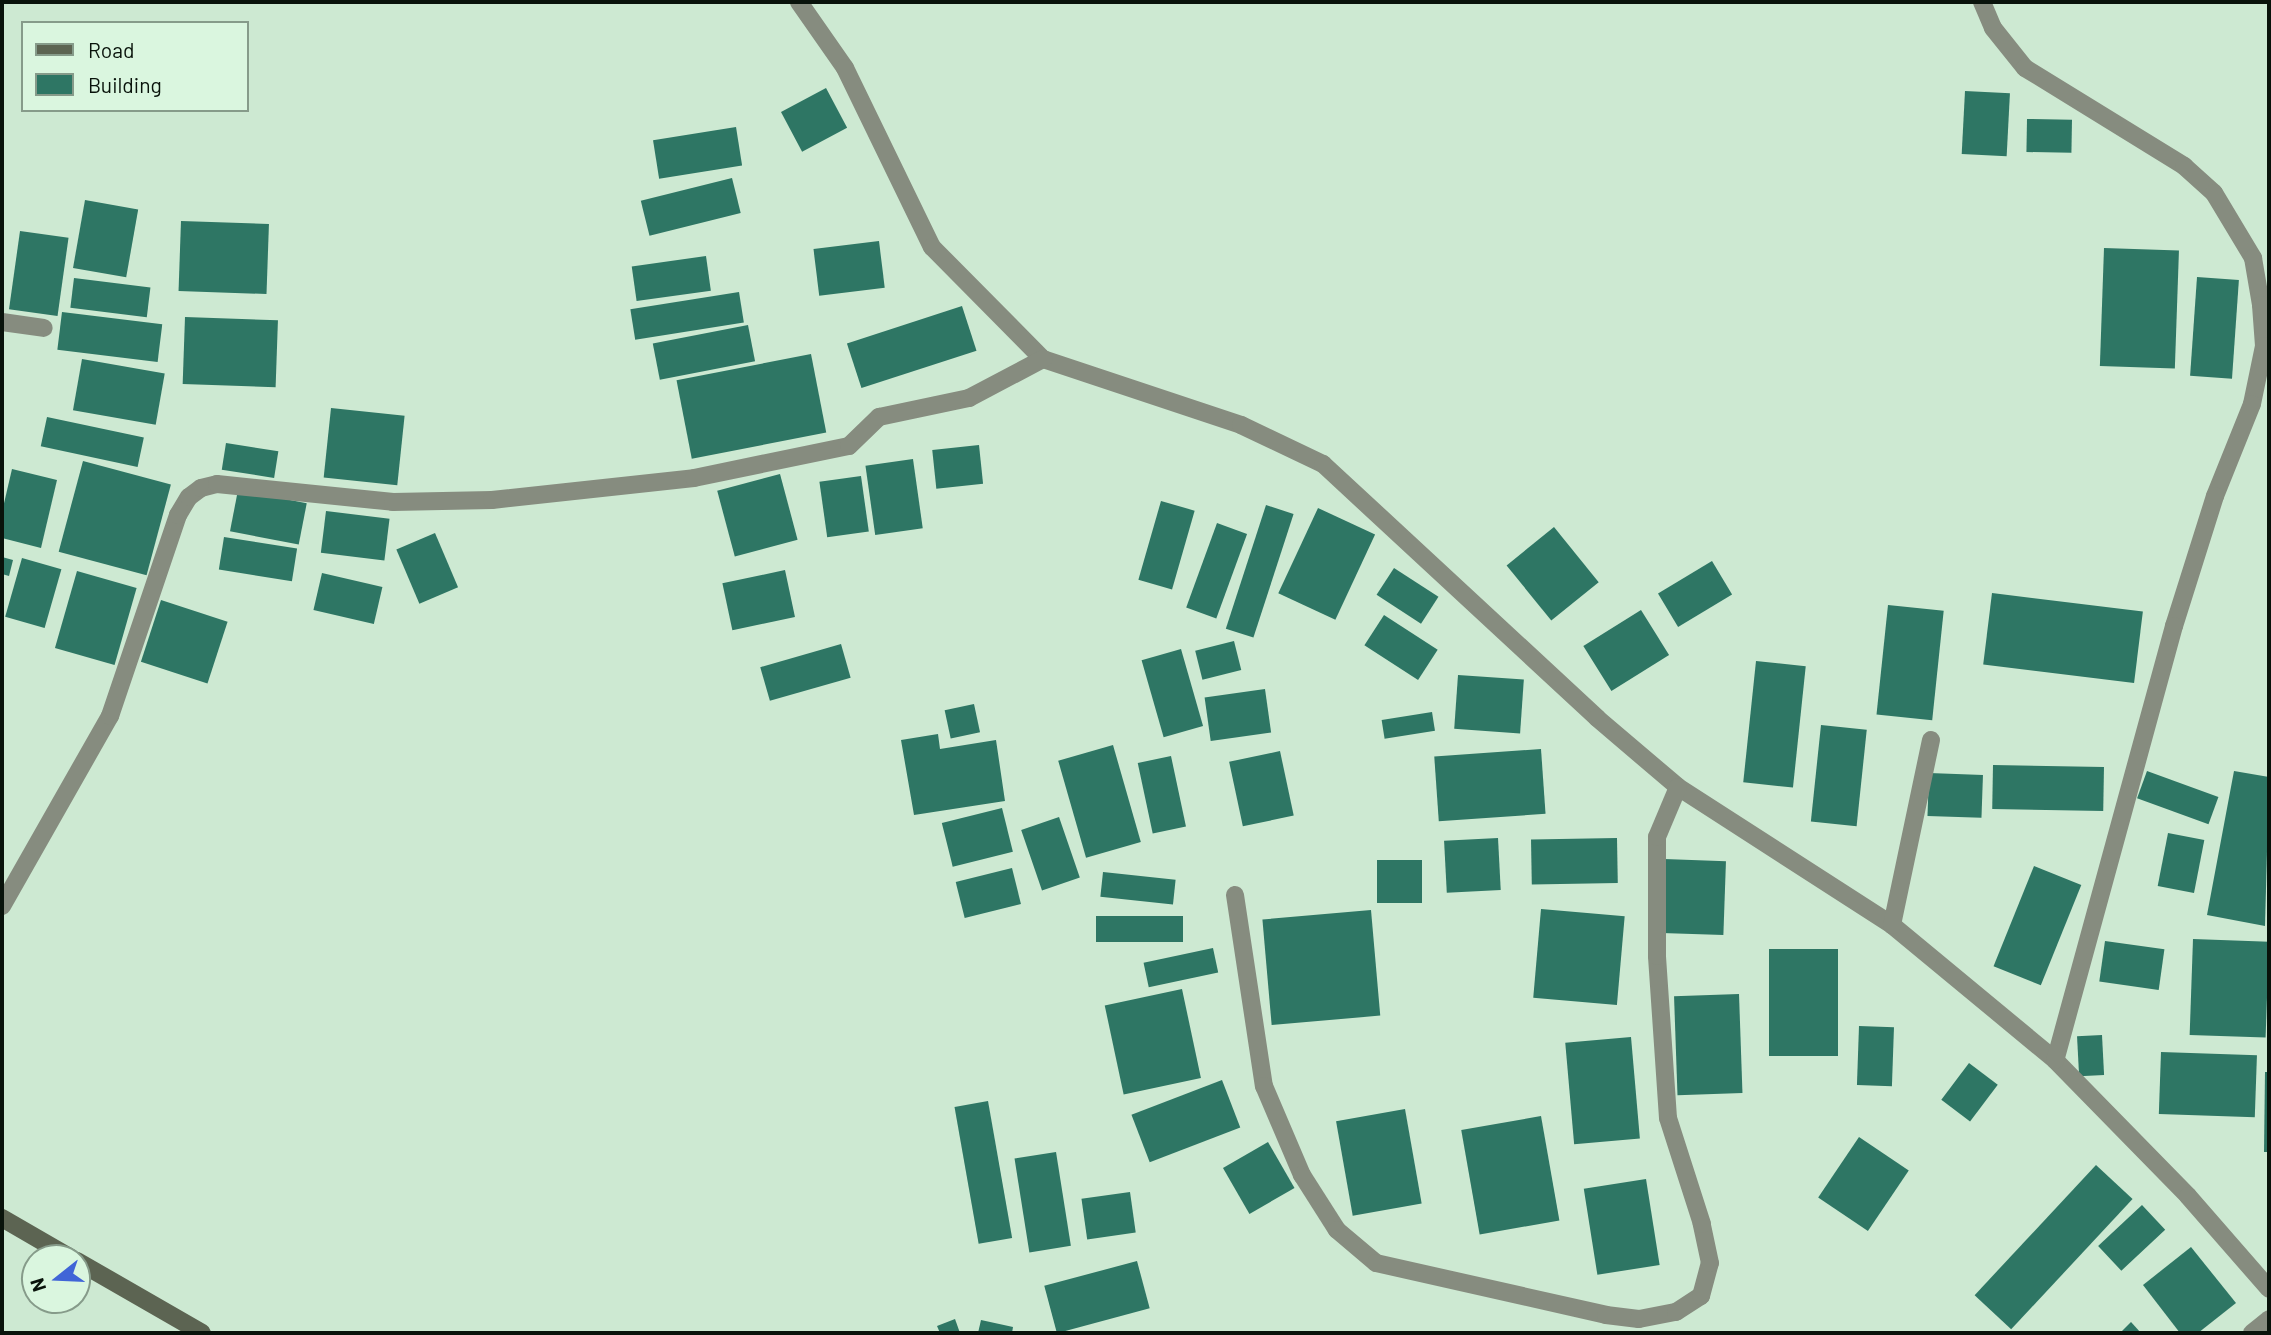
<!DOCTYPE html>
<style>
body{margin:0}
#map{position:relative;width:2271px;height:1335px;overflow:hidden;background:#cde9d2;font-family:Barlow,sans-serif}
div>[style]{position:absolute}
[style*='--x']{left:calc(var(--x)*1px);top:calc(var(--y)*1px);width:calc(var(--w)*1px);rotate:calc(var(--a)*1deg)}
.building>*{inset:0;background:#2e7664;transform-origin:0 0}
.street>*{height:18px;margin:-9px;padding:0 9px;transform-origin:9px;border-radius:9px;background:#868c7f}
.secondary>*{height:18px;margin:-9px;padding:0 9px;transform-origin:9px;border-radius:9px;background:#5c6452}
span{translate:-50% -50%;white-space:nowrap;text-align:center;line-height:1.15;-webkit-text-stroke:7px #daf6df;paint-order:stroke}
.frame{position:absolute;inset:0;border:4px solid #09130b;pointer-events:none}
.legend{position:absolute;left:21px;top:21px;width:228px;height:91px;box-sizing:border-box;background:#daf6df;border:2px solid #869b8a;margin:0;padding:9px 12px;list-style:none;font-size:21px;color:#09130b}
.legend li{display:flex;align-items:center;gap:14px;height:35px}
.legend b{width:35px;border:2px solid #869b8a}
.north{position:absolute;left:21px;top:1244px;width:70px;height:70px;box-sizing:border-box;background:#daf6df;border:2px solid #869b8a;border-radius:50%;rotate:252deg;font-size:19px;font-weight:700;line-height:28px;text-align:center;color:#09130b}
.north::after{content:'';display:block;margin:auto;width:24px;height:32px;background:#4065d7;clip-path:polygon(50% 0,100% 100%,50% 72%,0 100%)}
</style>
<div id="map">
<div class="building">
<div style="left:826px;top:88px;width:45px;height:51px;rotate:62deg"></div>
<div style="left:1965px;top:91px;width:45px;height:63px;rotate:3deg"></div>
<div style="left:2027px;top:119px;width:45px;height:33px;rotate:1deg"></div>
<div style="left:736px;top:127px;width:39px;height:84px;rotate:81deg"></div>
<div style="left:732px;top:178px;width:36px;height:94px;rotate:76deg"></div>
<div style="left:85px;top:200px;width:54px;height:69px;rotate:10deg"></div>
<div style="left:181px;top:221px;width:88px;height:70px;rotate:2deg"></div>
<div style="left:20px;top:231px;width:49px;height:79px;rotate:8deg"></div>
<div style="left:879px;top:241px;width:47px;height:66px;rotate:83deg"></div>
<div style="left:2104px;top:248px;width:75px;height:118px;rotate:2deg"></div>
<div style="left:706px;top:256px;width:35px;height:75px;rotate:82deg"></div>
<div style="left:2197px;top:277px;width:42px;height:99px;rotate:4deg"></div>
<div style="left:74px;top:278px;width:77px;height:30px;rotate:7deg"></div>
<div style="left:739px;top:292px;width:31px;height:110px;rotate:81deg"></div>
<div style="left:962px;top:306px;width:47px;height:121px;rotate:72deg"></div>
<div style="left:62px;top:312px;width:101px;height:38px;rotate:7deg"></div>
<div style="left:185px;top:317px;width:93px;height:67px;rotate:2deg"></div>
<div style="left:748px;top:325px;width:37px;height:97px;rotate:79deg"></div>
<div style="left:811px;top:354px;width:80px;height:137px;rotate:79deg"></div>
<div style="left:82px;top:359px;width:84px;height:52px;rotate:10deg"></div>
<div style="left:331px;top:408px;width:74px;height:70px;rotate:6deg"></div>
<div style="left:47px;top:417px;width:99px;height:30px;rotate:12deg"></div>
<div style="left:226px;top:443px;width:53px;height:27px;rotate:9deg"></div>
<div style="left:979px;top:445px;width:39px;height:47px;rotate:84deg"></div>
<div style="left:913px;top:459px;width:70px;height:48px;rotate:82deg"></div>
<div style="left:83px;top:461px;width:91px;height:94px;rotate:15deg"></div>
<div style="clip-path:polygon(12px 469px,57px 480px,41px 548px,2px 538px,2px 512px)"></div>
<div style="left:780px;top:474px;width:68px;height:65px;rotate:75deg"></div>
<div style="left:861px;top:476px;width:56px;height:42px;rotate:82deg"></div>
<div style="left:238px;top:490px;width:70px;height:42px;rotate:11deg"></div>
<div style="left:1161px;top:501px;width:35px;height:82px;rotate:16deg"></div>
<div style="left:1266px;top:505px;width:29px;height:130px;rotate:18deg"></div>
<div style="left:1318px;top:508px;width:63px;height:94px;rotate:25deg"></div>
<div style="left:326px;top:511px;width:64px;height:42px;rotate:7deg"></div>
<div style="left:1217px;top:523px;width:32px;height:90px;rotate:20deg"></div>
<div style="left:1554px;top:527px;width:71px;height:61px;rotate:51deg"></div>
<div style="left:435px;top:533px;width:59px;height:42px;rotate:67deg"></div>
<div style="left:224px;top:537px;width:74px;height:33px;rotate:9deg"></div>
<div style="clip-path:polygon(2px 557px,13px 560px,9px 576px,2px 574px)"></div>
<div style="left:22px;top:558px;width:41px;height:61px;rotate:16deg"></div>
<div style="left:1712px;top:561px;width:39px;height:63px;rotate:59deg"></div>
<div style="left:1394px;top:568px;width:53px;height:32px;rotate:33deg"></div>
<div style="left:785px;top:570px;width:48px;height:64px;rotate:78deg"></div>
<div style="left:77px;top:571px;width:62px;height:80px;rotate:16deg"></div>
<div style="left:322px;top:573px;width:62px;height:38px;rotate:13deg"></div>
<div style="left:1992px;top:593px;width:152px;height:72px;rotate:7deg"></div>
<div style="left:161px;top:600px;width:70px;height:65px;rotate:18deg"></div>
<div style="left:1888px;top:605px;width:56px;height:110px;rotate:6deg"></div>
<div style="left:1641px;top:610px;width:53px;height:68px;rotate:58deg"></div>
<div style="left:1384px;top:615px;width:64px;height:36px;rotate:33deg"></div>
<div style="left:1234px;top:641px;width:30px;height:40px;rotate:76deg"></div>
<div style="left:841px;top:644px;width:35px;height:84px;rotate:74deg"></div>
<div style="left:1181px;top:649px;width:80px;height:41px;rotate:74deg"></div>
<div style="left:1756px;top:661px;width:50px;height:122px;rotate:6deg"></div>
<div style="left:1458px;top:675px;width:66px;height:54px;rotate:4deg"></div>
<div style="left:1265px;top:689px;width:44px;height:61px;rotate:82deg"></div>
<div style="left:974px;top:704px;width:29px;height:30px;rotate:78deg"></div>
<div style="left:1432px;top:712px;width:19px;height:51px;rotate:81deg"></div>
<div style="left:1821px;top:725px;width:46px;height:97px;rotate:6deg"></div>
<div style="clip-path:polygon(938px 734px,940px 749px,996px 740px,1005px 801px,914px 815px,901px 740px)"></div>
<div style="left:1113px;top:745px;width:101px;height:57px;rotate:74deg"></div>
<div style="left:1541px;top:749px;width:65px;height:107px;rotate:86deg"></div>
<div style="left:1280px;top:751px;width:66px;height:52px;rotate:78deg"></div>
<div style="left:1171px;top:756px;width:72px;height:34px;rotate:78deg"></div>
<div style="left:1993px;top:765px;width:111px;height:44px;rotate:1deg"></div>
<div style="left:2147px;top:771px;width:76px;height:29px;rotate:20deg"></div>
<div style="clip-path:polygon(2234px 771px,2269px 777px,2265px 926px,2207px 915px)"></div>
<div style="left:1929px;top:773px;width:54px;height:43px;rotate:2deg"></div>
<div style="left:1002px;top:808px;width:45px;height:62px;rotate:76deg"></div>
<div style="left:1059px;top:817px;width:64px;height:40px;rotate:71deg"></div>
<div style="left:2168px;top:833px;width:37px;height:54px;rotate:11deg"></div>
<div style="left:1498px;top:838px;width:52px;height:54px;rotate:87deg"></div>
<div style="left:1617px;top:838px;width:45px;height:86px;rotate:89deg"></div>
<div style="left:1664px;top:859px;width:62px;height:74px;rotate:2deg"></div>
<div style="left:1377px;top:860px;width:45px;height:43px"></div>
<div style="left:2034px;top:866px;width:51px;height:108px;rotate:22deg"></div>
<div style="left:1012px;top:868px;width:37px;height:58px;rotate:76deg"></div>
<div style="left:1103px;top:872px;width:73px;height:25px;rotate:6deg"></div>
<div style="left:1541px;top:909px;width:84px;height:89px;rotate:5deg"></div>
<div style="left:1371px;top:910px;width:106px;height:109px;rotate:85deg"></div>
<div style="left:1183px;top:916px;width:26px;height:87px;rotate:90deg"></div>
<div style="left:2193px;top:939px;width:76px;height:96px;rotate:2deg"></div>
<div style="left:2105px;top:941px;width:60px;height:41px;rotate:8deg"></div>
<div style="left:1213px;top:948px;width:25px;height:71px;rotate:78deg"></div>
<div style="left:1769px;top:949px;width:69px;height:107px"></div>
<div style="left:1182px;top:989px;width:91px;height:79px;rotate:78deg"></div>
<div style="left:1739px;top:994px;width:99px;height:65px;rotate:88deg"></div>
<div style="left:1859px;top:1026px;width:35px;height:59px;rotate:2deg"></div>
<div style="left:2102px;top:1035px;width:40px;height:25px;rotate:87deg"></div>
<div style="left:1631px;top:1037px;width:102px;height:66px;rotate:85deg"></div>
<div style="left:2161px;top:1052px;width:96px;height:62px;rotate:2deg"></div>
<div style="left:1969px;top:1063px;width:36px;height:46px;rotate:37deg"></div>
<div style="clip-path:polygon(2265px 1072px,2269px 1072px,2269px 1152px,2264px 1152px)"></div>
<div style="left:1222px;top:1080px;width:51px;height:97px;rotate:69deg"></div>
<div style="left:988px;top:1101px;width:139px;height:34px;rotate:80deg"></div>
<div style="left:1405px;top:1109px;width:96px;height:70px;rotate:80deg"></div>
<div style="left:1541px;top:1116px;width:106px;height:81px;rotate:80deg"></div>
<div style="left:1859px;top:1137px;width:60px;height:73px;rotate:34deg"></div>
<div style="left:1268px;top:1142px;width:53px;height:52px;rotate:60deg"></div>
<div style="left:1056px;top:1152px;width:95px;height:42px;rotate:81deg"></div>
<div style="left:2096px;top:1165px;width:50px;height:178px;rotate:43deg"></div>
<div style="left:1646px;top:1179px;width:87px;height:63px;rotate:81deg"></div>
<div style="left:1130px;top:1192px;width:41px;height:49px;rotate:82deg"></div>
<div style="left:2142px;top:1205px;width:34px;height:60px;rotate:47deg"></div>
<div style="clip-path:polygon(2191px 1247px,2236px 1303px,2198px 1333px,2180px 1333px,2143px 1285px)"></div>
<div style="left:1137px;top:1261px;width:49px;height:96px;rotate:75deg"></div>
<div style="clip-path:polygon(955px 1319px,960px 1333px,940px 1333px,937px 1326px)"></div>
<div style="clip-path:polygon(981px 1320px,1013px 1327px,1012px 1333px,978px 1333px)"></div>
<div style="clip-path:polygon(2131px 1322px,2141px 1333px,2120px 1333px)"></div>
</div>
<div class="street">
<div style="--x:799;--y:2;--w:80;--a:55.1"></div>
<div style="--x:845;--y:68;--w:199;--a:64.1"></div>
<div style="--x:932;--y:247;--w:158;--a:45.3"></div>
<div style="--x:1043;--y:359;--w:209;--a:18.4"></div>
<div style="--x:1241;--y:425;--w:91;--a:25.4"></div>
<div style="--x:1323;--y:464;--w:374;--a:42.8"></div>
<div style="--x:1597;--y:718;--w:106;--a:40.4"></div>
<div style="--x:1678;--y:787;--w:255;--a:32.8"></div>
<div style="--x:1892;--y:925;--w:212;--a:39.6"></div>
<div style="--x:2055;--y:1060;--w:190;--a:45.6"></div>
<div style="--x:2188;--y:1196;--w:123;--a:48.9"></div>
<div style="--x:1982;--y:2;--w:28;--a:67"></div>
<div style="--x:1993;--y:28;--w:51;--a:51.3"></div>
<div style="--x:2025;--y:68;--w:187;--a:31.6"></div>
<div style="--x:2184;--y:166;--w:40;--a:42"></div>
<div style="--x:2214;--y:193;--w:76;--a:59"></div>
<div style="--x:2253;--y:258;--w:48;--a:80.3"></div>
<div style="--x:2261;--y:305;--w:41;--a:85.8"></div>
<div style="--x:2264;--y:346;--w:59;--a:101.7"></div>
<div style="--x:2252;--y:404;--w:99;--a:111.9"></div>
<div style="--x:2215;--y:496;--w:136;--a:107.5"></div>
<div style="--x:2174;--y:626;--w:450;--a:105.3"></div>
<div style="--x:2;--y:322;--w:42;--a:8.1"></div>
<div style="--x:1235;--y:895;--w:193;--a:81.4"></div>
<div style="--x:1264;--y:1086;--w:97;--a:66.9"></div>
<div style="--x:1302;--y:1175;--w:65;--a:57.5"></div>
<div style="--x:1337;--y:1230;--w:51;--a:40.2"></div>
<div style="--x:1376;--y:1263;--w:236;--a:12.7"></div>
<div style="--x:1606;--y:1315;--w:33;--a:7"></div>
<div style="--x:1639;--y:1319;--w:38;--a:-11"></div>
<div style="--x:1676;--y:1312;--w:30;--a:-33"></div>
<div style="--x:1701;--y:1296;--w:34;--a:-75"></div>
<div style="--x:1710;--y:1263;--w:40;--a:-102"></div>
<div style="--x:1702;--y:1224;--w:111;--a:-107.8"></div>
<div style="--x:1668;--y:1118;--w:162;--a:-93.9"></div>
<div style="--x:1657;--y:956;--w:119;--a:-90"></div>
<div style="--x:1657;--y:837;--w:54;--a:-67.2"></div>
<div style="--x:2;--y:906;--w:219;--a:-60.4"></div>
<div style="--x:110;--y:716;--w:212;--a:-71.3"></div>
<div style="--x:178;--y:515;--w:21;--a:-59"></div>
<div style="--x:189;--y:497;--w:15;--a:-37"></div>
<div style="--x:201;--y:488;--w:16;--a:-14"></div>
<div style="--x:217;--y:484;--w:177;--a:5.8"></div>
<div style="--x:393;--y:502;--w:99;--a:-1.2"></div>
<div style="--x:492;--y:500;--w:203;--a:-6.2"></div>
<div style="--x:694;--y:478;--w:158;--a:-11.7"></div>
<div style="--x:849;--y:446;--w:42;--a:-44"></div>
<div style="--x:879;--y:417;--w:92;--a:-11.9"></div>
<div style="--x:969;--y:398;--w:84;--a:-27.8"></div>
<div style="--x:1892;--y:925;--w:189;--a:-78.1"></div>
<div style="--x:2252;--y:1333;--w:22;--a:-39"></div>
</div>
<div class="secondary">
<div style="--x:2;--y:1218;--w:80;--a:30.1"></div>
<div style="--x:77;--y:1261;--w:144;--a:29.9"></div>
</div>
<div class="frame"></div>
<ul class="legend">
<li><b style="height:9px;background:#5c6452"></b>Road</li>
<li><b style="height:19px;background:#2e7664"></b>Building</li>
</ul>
<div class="north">N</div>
</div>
